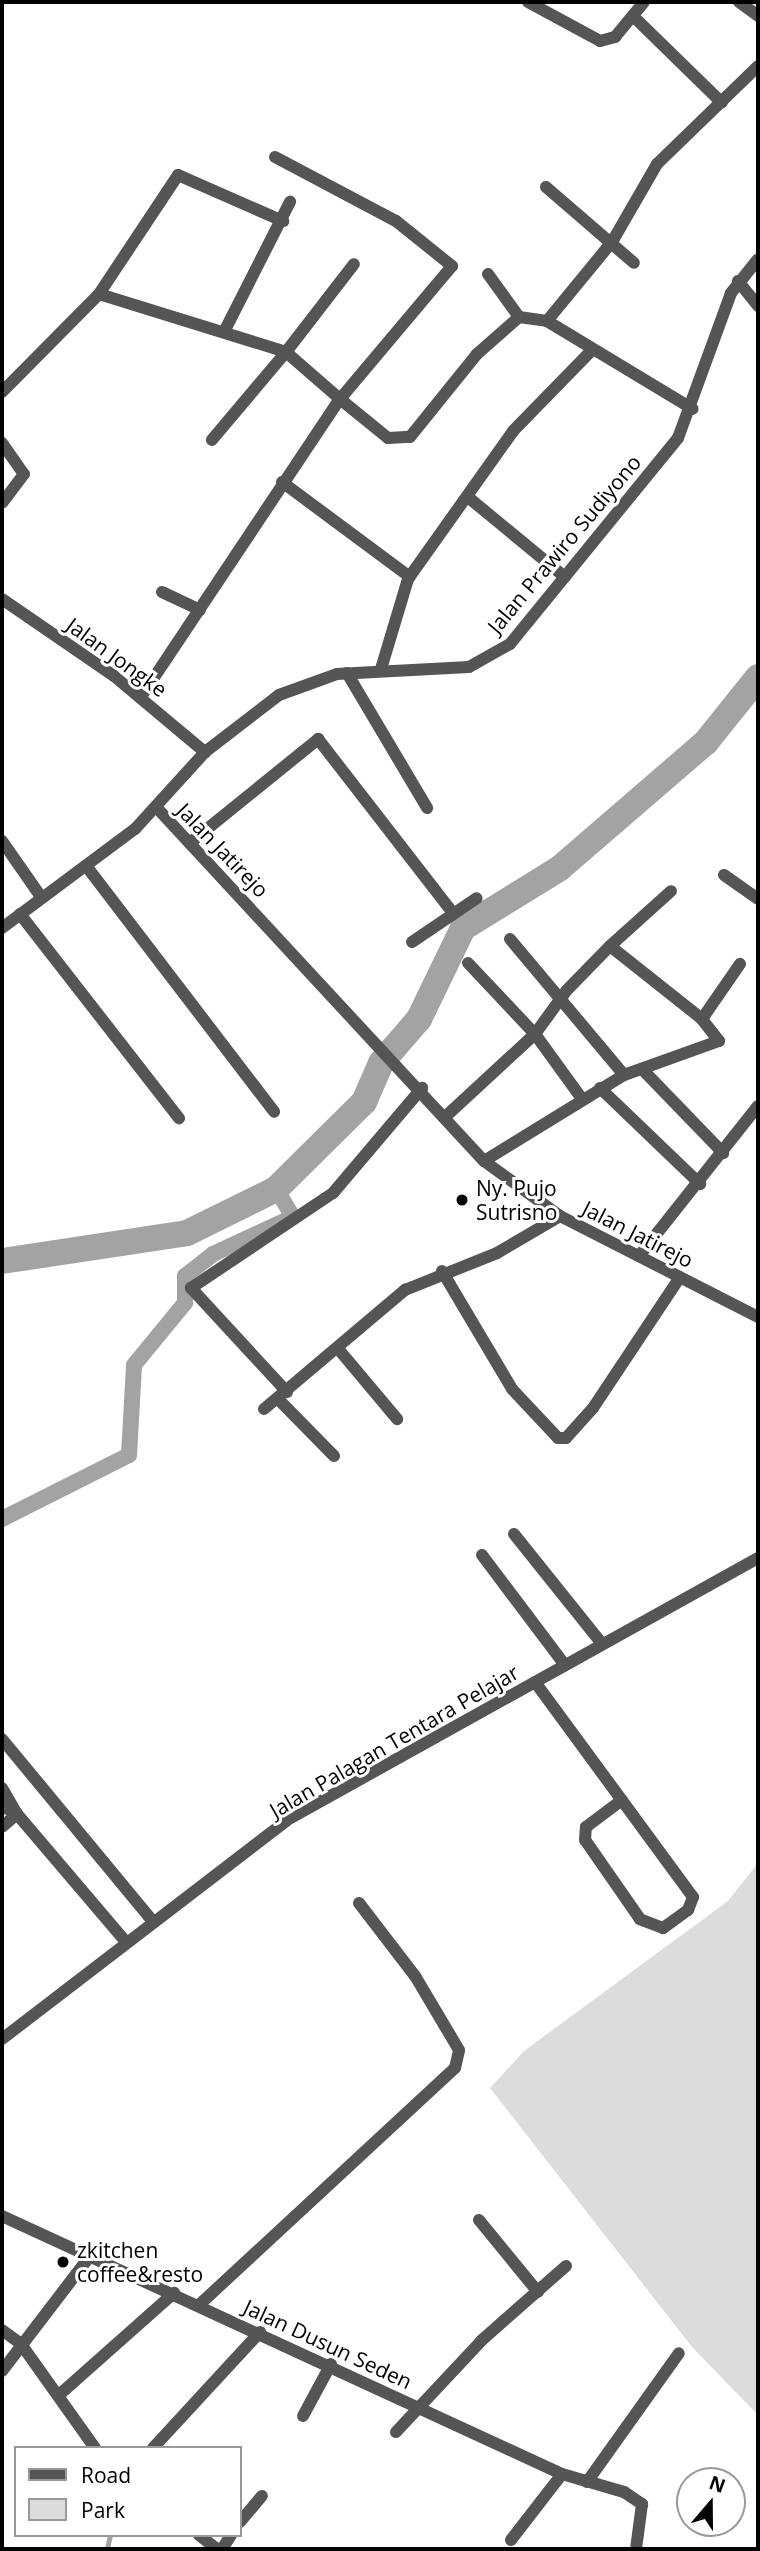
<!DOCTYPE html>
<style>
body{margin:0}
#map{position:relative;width:760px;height:2551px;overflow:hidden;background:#fff;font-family:"Open Sans",sans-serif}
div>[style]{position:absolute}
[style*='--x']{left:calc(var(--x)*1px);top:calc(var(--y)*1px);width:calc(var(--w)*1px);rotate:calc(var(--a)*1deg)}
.green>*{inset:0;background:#dcdcdc}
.stream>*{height:4.5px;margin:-2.25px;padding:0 2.25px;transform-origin:2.25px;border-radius:2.25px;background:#a3a3a3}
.canal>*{height:16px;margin:-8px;padding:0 8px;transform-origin:8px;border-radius:8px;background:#a3a3a3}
.river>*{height:26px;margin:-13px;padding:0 13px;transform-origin:13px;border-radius:13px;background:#a3a3a3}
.minor>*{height:12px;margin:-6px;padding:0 6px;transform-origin:6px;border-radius:6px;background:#555}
.dots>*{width:19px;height:19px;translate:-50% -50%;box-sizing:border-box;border:4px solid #fff;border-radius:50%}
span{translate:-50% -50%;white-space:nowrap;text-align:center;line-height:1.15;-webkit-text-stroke:6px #fff;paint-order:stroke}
.street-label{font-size:21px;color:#000}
.poi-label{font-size:21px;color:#000}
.left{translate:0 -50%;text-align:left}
.frame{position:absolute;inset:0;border:4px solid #000;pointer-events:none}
.legend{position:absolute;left:14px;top:2446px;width:228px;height:91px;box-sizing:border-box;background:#fff;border:2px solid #999;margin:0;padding:9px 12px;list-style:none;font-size:21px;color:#000}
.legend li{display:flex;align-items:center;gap:14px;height:35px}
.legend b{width:35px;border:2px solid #999}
.north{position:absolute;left:676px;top:2467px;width:70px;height:70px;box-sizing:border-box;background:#fff;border:2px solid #999;border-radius:50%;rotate:20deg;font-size:19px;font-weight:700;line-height:28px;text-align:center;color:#000}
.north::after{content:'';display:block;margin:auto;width:24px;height:32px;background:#000;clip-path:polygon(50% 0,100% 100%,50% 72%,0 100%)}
</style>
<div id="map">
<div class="green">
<div style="clip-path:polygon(758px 1863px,758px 2415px,692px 2347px,490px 2088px,524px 2051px,728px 1901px)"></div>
</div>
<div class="stream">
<div style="--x:107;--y:2549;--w:14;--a:-78"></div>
</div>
<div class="canal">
<div style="--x:2;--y:1519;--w:142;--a:-26.7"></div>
<div style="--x:129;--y:1455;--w:90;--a:-86.8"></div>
<div style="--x:134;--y:1365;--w:80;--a:-50.6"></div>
<div style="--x:185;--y:1303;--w:27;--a:-90"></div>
<div style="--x:185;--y:1276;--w:36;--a:-38"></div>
<div style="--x:213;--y:1254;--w:88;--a:-24.8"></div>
<div style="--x:293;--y:1217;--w:33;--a:-121"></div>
</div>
<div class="river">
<div style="--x:2;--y:1261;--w:187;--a:-8.6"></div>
<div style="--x:187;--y:1233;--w:99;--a:-26.3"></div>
<div style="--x:276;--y:1189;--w:124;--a:-44.7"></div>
<div style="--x:364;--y:1102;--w:43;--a:-66.4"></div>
<div style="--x:381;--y:1063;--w:58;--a:-49.2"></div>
<div style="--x:419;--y:1019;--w:101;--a:-64.2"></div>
<div style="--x:463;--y:928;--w:114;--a:-31.7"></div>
<div style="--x:560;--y:868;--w:193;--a:-40.8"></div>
<div style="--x:706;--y:742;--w:83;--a:-51.3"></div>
</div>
<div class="minor">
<div style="--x:528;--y:2;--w:82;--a:28.4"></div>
<div style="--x:600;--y:41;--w:16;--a:-15"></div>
<div style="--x:615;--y:37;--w:45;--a:-50.4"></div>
<div style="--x:739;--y:2;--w:24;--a:36"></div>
<div style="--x:633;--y:16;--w:124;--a:44.3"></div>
<div style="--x:275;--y:157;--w:137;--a:27.9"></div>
<div style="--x:396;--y:221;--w:72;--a:38.8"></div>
<div style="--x:452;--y:266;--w:174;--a:130.1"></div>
<div style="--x:340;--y:399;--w:72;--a:-139"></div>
<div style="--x:286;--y:352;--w:111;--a:-52.3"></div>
<div style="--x:546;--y:187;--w:116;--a:40.8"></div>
<div style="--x:488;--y:274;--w:53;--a:54.2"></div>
<div style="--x:738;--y:281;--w:32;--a:51"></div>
<div style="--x:99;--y:294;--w:196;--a:17.2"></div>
<div style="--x:286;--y:352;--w:115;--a:130.1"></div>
<div style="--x:547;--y:321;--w:170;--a:31.1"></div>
<div style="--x:225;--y:330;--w:144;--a:-63.1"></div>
<div style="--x:2;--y:392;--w:138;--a:-45.3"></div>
<div style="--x:99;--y:294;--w:143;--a:-56.4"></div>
<div style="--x:178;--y:175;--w:115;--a:23.7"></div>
<div style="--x:2;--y:443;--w:38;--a:55"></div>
<div style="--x:24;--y:474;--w:36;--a:127"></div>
<div style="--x:282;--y:482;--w:159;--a:36.6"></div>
<div style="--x:469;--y:498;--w:124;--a:39.5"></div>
<div style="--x:162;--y:592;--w:42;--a:25.3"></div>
<div style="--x:2;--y:599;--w:136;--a:34.5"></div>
<div style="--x:114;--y:676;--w:119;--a:39.9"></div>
<div style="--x:381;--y:669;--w:94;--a:-73.3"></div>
<div style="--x:408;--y:579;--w:181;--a:-54.6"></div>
<div style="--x:513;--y:431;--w:110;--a:-45.7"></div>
<div style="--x:347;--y:673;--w:157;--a:59.3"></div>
<div style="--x:141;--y:697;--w:358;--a:-56.3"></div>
<div style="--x:340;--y:399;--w:62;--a:39.1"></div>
<div style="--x:388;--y:438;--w:22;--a:-3"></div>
<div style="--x:410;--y:437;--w:107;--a:-51.1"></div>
<div style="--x:477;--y:354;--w:56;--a:-41.4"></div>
<div style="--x:519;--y:317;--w:28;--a:8"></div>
<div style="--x:547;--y:321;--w:102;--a:-50.6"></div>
<div style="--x:612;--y:242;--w:90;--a:-60"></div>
<div style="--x:657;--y:164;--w:141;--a:-44.1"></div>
<div style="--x:157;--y:808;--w:481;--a:47.2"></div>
<div style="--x:484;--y:1161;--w:94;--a:35.9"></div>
<div style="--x:560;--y:1216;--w:222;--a:27"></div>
<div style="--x:2;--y:841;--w:68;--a:55.1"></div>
<div style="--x:191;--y:842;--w:164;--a:-39"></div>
<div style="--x:318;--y:739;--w:220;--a:52.2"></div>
<div style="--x:87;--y:867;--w:308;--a:52.6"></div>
<div style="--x:724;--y:875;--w:42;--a:35.2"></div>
<div style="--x:20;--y:914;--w:259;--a:52.1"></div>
<div style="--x:2;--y:928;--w:166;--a:-36.7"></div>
<div style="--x:135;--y:829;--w:104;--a:-47.7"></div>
<div style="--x:205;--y:752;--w:93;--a:-37.6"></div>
<div style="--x:279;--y:695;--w:62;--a:-19.9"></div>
<div style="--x:337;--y:674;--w:132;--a:-3"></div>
<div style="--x:469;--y:667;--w:47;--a:-29.3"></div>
<div style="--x:510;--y:644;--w:266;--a:-50.8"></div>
<div style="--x:678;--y:438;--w:154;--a:-69.9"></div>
<div style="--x:731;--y:293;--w:43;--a:-51.5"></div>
<div style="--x:510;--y:939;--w:177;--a:50"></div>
<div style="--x:412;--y:942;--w:78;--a:-34.1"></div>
<div style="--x:468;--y:963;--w:98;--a:46.7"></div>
<div style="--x:535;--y:1034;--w:80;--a:54.1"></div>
<div style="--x:702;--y:1019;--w:67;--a:-55.4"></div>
<div style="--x:642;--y:1069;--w:117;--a:46"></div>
<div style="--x:600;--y:1088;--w:139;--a:43.8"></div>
<div style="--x:445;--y:1117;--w:122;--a:-42.7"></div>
<div style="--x:535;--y:1034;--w:54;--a:-54"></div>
<div style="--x:567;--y:990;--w:62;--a:-45.7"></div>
<div style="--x:484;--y:1161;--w:164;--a:-31.6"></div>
<div style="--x:624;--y:1075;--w:101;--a:-19.7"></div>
<div style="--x:719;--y:1041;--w:28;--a:-128"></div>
<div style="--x:702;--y:1019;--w:117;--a:-141.6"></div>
<div style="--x:610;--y:946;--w:82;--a:-42"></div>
<div style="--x:639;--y:1256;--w:191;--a:-51.6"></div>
<div style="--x:442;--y:1271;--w:137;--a:59.3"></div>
<div style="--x:512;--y:1389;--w:67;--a:46.8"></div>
<div style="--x:558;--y:1438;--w:8;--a:0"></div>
<div style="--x:566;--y:1438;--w:40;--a:-48"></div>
<div style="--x:593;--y:1408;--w:157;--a:-56.4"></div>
<div style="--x:340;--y:1351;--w:89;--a:50"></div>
<div style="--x:287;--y:1392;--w:142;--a:-132.7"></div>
<div style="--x:191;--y:1288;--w:171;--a:-33.8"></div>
<div style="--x:333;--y:1193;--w:138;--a:-49.7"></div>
<div style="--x:278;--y:1399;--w:80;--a:45.5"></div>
<div style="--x:264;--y:1409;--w:185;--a:-40.2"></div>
<div style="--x:405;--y:1290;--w:99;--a:-21.9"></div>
<div style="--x:497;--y:1253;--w:73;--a:-30.4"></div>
<div style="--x:514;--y:1534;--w:141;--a:51.3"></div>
<div style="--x:482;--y:1555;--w:136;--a:53"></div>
<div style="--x:535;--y:1682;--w:267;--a:53.7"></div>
<div style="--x:693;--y:1897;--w:14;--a:111"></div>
<div style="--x:688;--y:1910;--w:31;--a:144"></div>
<div style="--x:663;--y:1928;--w:25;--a:-159"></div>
<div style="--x:640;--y:1919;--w:96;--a:-124.8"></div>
<div style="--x:585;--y:1840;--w:13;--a:-86"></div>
<div style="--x:586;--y:1827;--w:45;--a:-36.9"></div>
<div style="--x:2;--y:1739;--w:235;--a:50.4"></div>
<div style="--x:2;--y:1788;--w:30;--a:60"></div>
<div style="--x:2;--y:1806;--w:17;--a:28"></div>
<div style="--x:17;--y:1814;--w:167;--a:49.6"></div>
<div style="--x:2;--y:1827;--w:20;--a:-41"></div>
<div style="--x:2;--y:2039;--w:359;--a:-37.5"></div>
<div style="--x:287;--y:1820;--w:539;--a:-29.09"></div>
<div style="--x:2;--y:2216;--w:617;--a:24.74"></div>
<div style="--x:562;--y:2474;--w:65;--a:16.2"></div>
<div style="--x:624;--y:2492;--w:22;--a:34"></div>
<div style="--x:642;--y:2504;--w:45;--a:97.6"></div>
<div style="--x:479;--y:2220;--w:93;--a:50.7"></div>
<div style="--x:199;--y:2305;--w:349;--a:-42.8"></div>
<div style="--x:455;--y:2068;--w:18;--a:-77"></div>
<div style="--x:459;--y:2050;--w:86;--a:-120.7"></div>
<div style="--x:415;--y:1976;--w:92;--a:-127.5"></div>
<div style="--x:2;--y:2330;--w:24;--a:36"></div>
<div style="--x:21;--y:2344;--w:128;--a:54.6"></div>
<div style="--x:2;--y:2371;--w:145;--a:-52.6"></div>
<div style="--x:59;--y:2395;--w:154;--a:-41.6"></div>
<div style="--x:303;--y:2416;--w:59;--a:-61.7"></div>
<div style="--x:396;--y:2432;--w:126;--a:-46.9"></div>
<div style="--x:482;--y:2340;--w:112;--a:-41.4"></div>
<div style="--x:153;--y:2448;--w:158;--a:-47.3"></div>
<div style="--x:587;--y:2482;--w:158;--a:-54.5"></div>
<div style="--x:240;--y:2522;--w:34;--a:-50"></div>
<div style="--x:199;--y:2535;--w:23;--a:38"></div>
<div style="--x:511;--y:2540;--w:83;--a:-52.3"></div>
<div style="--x:222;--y:2549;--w:17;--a:-57"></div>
</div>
<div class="dots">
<div style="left:462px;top:1200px;background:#000"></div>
<div style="left:63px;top:2262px;background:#000"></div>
</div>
<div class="street-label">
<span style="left:564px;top:544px;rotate:-50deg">Jalan Prawiro Sudiyono</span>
<span style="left:117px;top:657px;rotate:36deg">Jalan Jongke</span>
<span style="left:223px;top:850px;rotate:46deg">Jalan Jatirejo</span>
<span style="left:638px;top:1234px;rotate:27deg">Jalan Jatirejo</span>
<span style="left:394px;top:1741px;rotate:-30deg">Jalan Palagan Tentara Pelajar</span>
<span style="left:328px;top:2344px;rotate:25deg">Jalan Dusun Seden</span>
</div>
<div class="poi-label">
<span class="left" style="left:476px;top:1200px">Ny. Pujo<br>Sutrisno</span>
<span class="left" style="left:77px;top:2262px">zkitchen<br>coffee&amp;resto</span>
</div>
<div class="frame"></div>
<ul class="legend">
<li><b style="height:9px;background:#555"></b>Road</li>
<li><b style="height:19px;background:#dcdcdc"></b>Park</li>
</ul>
<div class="north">N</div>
</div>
